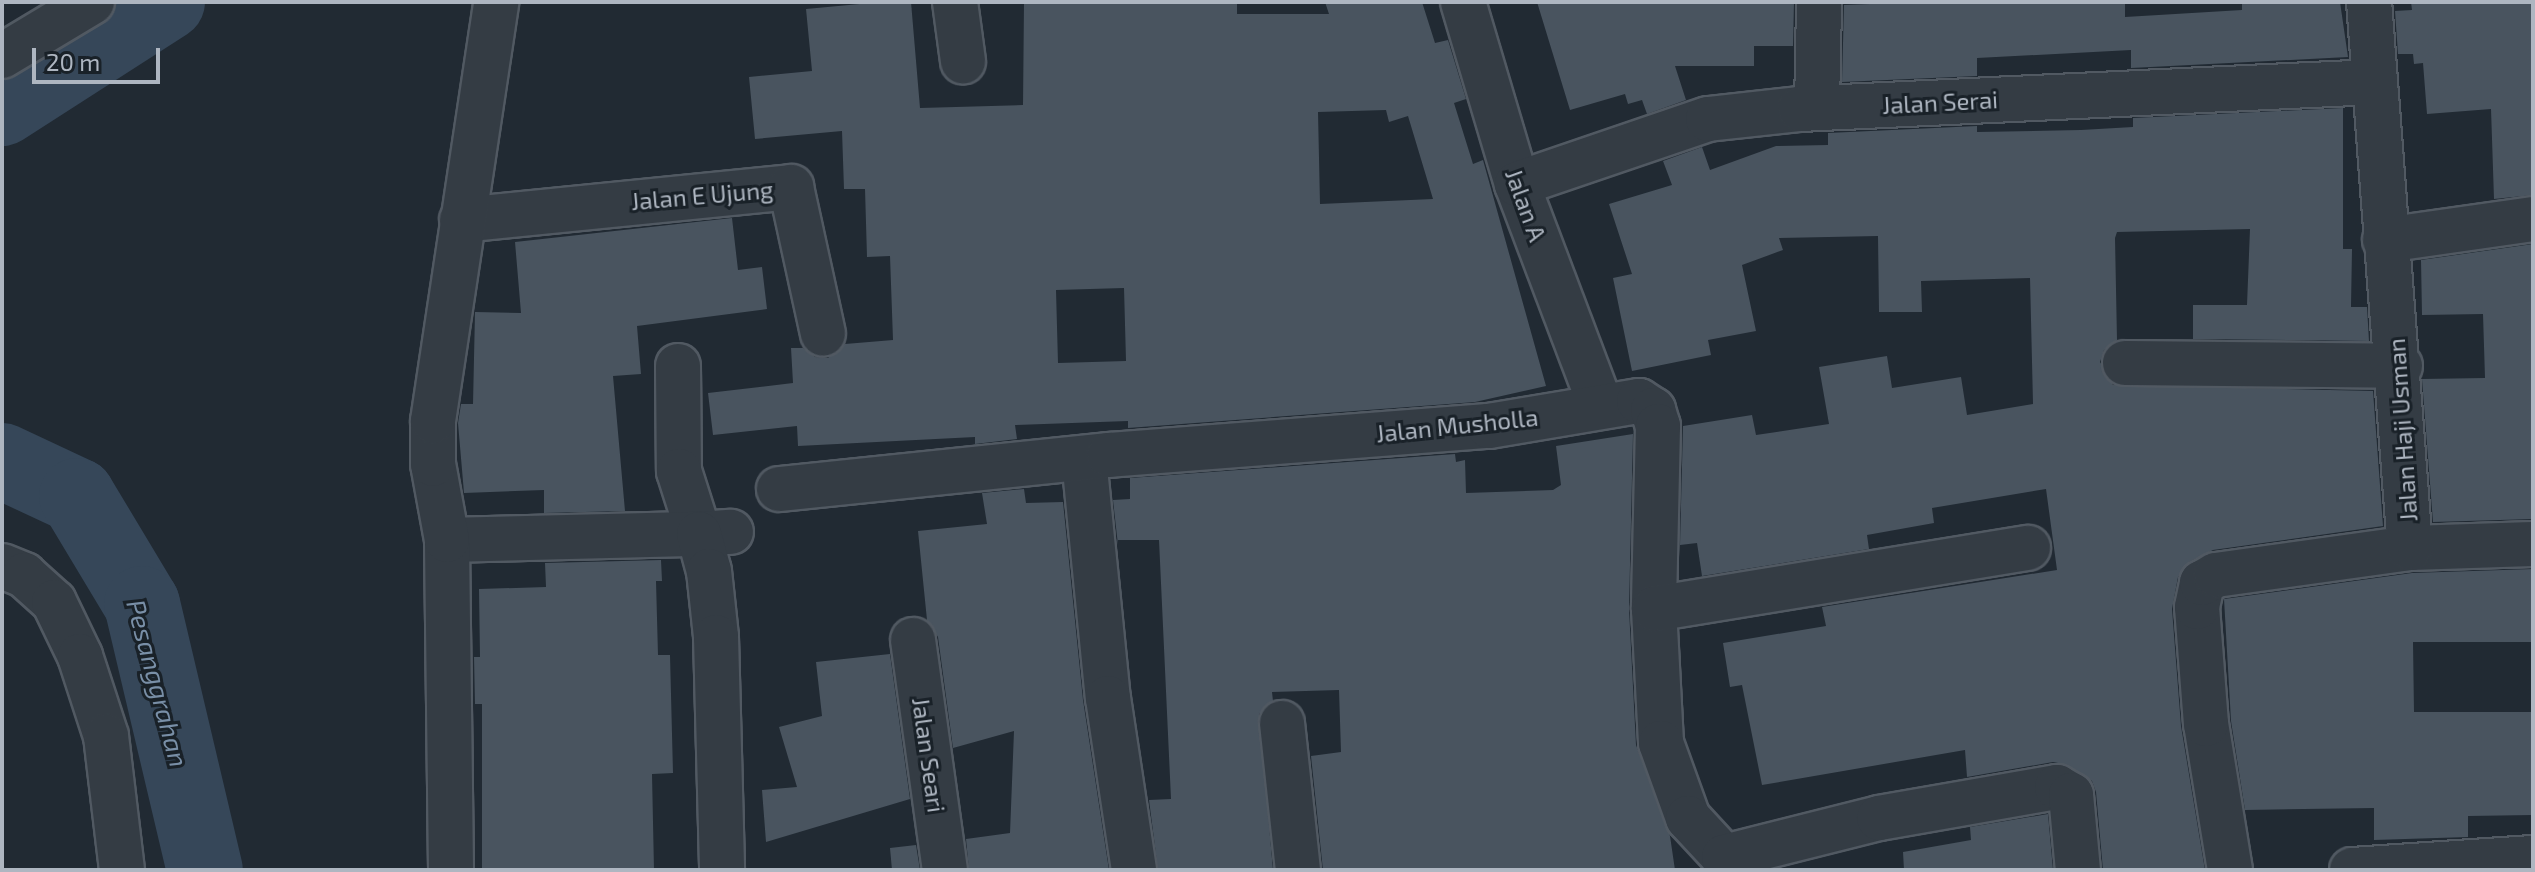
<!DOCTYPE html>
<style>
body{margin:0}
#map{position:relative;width:2535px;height:872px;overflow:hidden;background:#212a33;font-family:"Exo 2",sans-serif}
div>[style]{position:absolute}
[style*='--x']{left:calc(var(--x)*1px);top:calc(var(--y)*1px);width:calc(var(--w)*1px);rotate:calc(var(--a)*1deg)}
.river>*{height:76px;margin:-38px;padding:0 38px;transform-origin:38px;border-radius:38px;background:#364759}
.building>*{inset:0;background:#49545f}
.roads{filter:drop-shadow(2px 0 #515962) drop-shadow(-2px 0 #515962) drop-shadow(0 2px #515962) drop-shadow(0 -2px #515962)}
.minor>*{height:44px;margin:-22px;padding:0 22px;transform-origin:22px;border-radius:22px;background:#343c44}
span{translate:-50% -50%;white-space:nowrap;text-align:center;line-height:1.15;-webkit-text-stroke:6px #192128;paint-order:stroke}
.street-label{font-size:24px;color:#aeb6c1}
.water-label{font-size:26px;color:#798fa7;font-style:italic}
.frame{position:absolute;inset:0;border:4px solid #aeb6c1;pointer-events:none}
.scale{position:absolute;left:32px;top:48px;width:128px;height:36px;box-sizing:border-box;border:4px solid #aeb6c1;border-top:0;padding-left:10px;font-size:24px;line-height:28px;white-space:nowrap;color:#aeb6c1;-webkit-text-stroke:6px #192128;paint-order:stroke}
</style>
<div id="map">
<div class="river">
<div style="--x:2;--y:108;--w:196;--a:-32.7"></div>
<div style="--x:2;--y:461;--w:83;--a:25"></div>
<div style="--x:77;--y:496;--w:126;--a:59"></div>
<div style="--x:142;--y:604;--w:273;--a:76.7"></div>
</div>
<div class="building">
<div style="clip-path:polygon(evenodd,881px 2px,911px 2px,920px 108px,1023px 105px,1024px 2px,1237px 2px,1237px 14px,1329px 14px,1325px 2px,1422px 2px,1435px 43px,1448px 40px,1466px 99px,1454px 103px,1473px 164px,1483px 160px,1546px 386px,1475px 402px,1128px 428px,1128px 421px,1015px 425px,1017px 439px,975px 444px,975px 437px,798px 446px,797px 426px,713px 435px,708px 393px,793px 383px,791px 348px,803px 348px,815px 357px,828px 358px,845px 344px,893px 340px,890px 256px,867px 257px,865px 189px,844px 189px,842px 131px,755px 139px,749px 77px,812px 71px,806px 9px,881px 2px,1386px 110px,1389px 122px,1408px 116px,1433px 199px,1320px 204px,1318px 112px,1386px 110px,881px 2px,1124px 288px,1126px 361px,1058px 363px,1056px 290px,1124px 288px)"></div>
<div style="clip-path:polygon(1537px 2px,1794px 2px,1793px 46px,1754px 46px,1754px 66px,1675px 66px,1686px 100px,1647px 114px,1642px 100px,1628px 104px,1625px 94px,1570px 110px)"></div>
<div style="clip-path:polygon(1921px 2px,2125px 2px,2125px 17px,2242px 10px,2242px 2px,2340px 2px,2348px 57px,2131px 68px,2131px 50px,1977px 58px,1977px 76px,1842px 82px,1844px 5px)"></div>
<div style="clip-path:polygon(2411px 2px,2533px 2px,2533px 195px,2494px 199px,2491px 109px,2427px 114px,2423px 63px,2414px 64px,2413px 54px,2398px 54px,2395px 11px,2412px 10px)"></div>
<div style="clip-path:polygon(2343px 108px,2343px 249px,2352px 249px,2351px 307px,2367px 307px,2369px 341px,2193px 339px,2193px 305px,2247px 305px,2250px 229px,2117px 232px,2115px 238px,2117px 340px,2104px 350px,2100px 362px,2113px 385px,2373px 391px,2383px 526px,2213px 550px,2189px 562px,2178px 577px,2172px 609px,2181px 726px,2205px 870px,2103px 870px,2096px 792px,2092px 781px,2068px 765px,2053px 762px,1967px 777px,1965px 750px,1762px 785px,1742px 685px,1730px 687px,1723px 643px,1826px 626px,1822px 607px,2057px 570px,2046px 489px,1932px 508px,1934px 523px,1867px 535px,1869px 549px,1702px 576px,1697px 543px,1680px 545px,1683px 426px,1752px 415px,1756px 435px,1829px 424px,1819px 367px,1887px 356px,1892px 388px,1961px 377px,1967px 415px,2033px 404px,2030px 278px,1921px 281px,1922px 312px,1879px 312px,1878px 236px,1779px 238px,1783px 250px,1742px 265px,1756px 331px,1708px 340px,1711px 355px,1632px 371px,1613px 278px,1632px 274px,1609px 204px,1672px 185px,1663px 161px,1702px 147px,1710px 170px,1776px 146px,1828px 145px,1828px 133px,1977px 126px,1977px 132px,2081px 130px,2133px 127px,2133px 118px)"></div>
<div style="clip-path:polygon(732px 218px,738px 270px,762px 267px,767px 309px,637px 326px,641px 374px,613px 376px,625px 511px,544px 513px,544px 490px,464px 493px,458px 423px,461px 404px,473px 404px,475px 312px,521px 313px,515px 242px)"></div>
<div style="clip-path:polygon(2533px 244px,2533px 519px,2433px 522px,2422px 379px,2485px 378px,2483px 314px,2422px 315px,2421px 260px)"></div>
<div style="clip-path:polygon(1633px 434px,1629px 609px,1636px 745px,1670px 836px,1675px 870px,1323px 870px,1311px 756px,1341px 752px,1339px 690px,1272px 692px,1273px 701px,1259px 714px,1273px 870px,1158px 870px,1149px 800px,1171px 799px,1159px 540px,1118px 540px,1118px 545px,1113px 500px,1130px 499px,1130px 478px,1455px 454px,1456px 462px,1465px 460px,1466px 493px,1553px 490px,1561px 485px,1556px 446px)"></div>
<div style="clip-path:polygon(1024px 489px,1026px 503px,1063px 502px,1083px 700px,1109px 870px,969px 870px,966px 839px,1010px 833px,1014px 731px,953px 748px,938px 637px,927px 620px,918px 531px,987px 524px,982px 493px)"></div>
<div style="clip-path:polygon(661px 560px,662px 581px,656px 581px,658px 655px,670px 655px,673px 773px,652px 774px,654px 870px,482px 870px,482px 704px,475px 704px,474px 657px,480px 657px,479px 589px,546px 587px,545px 563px)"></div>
<div style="clip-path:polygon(2533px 569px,2533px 642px,2413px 642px,2414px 712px,2533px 712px,2533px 815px,2468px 816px,2468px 837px,2374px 840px,2374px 808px,2245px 810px,2231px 721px,2224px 599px,2412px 573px)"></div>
<div style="clip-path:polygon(890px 654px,910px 799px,766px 842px,762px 790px,797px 787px,779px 727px,822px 716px,816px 662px)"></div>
<div style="clip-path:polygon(2048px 814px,2053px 870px,1904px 870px,1903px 852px,1971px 840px,1970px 827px)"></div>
<div style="clip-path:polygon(916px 845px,920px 870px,892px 870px,890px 848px)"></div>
</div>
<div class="roads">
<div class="minor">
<div style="--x:955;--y:2;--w:60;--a:82.3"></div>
<div style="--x:1463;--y:2;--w:190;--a:73.5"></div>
<div style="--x:1517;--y:184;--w:235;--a:69.3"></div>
<div style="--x:2;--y:56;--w:105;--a:-31"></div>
<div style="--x:1817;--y:108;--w:106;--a:-88.9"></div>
<div style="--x:1517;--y:184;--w:202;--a:-18.8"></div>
<div style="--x:1708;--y:119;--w:93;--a:-6.2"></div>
<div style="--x:1800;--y:109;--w:575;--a:-2.69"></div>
<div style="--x:462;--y:220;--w:331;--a:-5.7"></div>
<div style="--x:791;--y:187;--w:150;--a:77.7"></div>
<div style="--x:2385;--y:240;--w:149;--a:-8.1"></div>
<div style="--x:2125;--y:363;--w:275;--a:0.6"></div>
<div style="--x:678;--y:366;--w:105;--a:89.5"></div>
<div style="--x:679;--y:471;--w:66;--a:72.4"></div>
<div style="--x:699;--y:534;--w:32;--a:-4"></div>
<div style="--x:1084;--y:459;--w:240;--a:84.3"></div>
<div style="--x:1108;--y:698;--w:174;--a:81.4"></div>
<div style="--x:779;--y:489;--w:332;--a:-5.9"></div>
<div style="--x:1109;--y:455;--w:381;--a:-4.4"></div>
<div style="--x:1489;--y:426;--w:152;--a:-9.5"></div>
<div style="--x:1639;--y:401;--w:17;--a:33"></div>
<div style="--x:1653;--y:410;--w:17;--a:73"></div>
<div style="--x:1658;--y:426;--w:183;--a:91.3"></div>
<div style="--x:1654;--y:609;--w:134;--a:87"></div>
<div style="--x:1661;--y:743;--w:80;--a:70.2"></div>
<div style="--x:1688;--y:818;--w:53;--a:47.3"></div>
<div style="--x:1724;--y:857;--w:13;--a:77"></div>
<div style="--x:447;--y:540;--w:252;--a:-1.4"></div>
<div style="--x:699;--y:534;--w:38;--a:75"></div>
<div style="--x:709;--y:571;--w:66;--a:83.9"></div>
<div style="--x:716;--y:637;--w:233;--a:88.5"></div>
<div style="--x:2410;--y:548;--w:123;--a:-1.9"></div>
<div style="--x:2;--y:566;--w:24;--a:22"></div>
<div style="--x:24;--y:575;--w:40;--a:42"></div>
<div style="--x:54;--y:602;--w:60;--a:64.3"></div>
<div style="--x:80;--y:656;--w:84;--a:72"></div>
<div style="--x:106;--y:736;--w:135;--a:83.2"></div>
<div style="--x:1654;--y:609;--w:379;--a:-9.3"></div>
<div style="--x:913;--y:640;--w:232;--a:82.1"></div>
<div style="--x:1282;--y:723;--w:148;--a:83.8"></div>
<div style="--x:1724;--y:857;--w:160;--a:-14.1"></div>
<div style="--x:1879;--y:818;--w:181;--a:-9.9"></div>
<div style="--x:2057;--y:787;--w:16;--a:30"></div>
<div style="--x:2071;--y:795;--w:75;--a:84.7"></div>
<div style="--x:451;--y:870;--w:330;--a:-90.7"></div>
<div style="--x:447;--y:540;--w:77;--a:-100.4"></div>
<div style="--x:433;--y:464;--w:43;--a:-90"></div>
<div style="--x:433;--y:421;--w:424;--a:-81.4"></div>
<div style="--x:2230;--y:870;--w:148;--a:-99.3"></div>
<div style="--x:2206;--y:724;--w:117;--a:-94.4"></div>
<div style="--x:2197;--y:607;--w:25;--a:-78"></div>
<div style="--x:2202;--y:583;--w:16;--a:-30"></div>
<div style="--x:2216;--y:575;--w:196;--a:-7.9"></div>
<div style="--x:2410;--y:548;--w:548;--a:-94.29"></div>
<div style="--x:2352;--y:870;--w:181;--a:-3.8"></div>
</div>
</div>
<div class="street-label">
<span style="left:1940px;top:102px;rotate:-3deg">Jalan Serai</span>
<span style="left:702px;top:195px;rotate:-5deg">Jalan E Ujung</span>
<span style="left:1526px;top:205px;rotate:70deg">Jalan A</span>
<span style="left:1457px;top:425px;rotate:-6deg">Jalan Musholla</span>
<span style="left:2402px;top:430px;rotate:-94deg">Jalan Haji Usman</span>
<span style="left:929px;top:755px;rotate:82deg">Jalan Seari</span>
</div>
<div class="water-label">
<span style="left:158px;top:683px;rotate:75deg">Pesanggrahan</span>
</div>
<div class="frame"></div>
<div class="scale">20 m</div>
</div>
